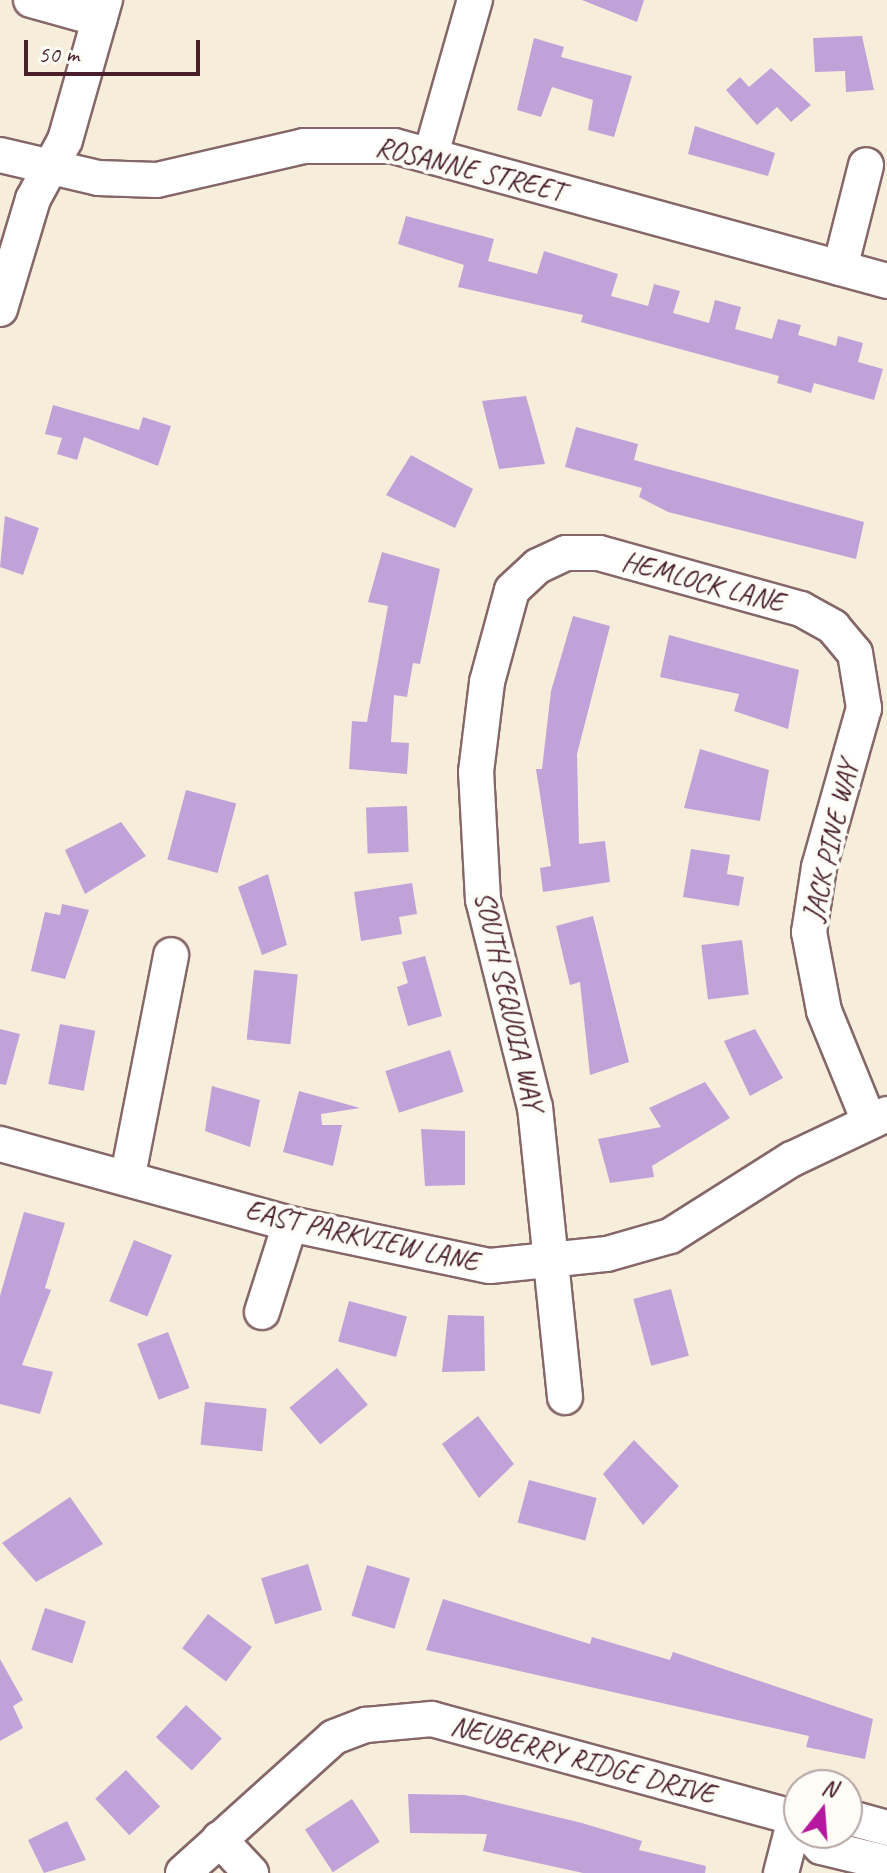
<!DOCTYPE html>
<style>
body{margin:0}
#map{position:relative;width:887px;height:1873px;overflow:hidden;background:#f6eedb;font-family:Caveat,sans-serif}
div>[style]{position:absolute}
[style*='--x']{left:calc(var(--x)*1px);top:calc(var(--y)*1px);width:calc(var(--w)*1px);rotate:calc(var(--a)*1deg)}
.building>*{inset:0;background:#c0a2d9;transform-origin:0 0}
.roads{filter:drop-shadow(2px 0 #866769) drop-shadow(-2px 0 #866769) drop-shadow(0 2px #866769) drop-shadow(0 -2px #866769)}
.minor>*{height:34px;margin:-17px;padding:0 17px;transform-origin:17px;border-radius:17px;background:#fff}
span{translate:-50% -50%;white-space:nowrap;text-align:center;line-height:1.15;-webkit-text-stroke:8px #fdfcf7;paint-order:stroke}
.street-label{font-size:28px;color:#4a1f2b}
.north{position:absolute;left:783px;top:1769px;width:80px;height:80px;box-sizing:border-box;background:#fdfcf7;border:2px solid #b5a4a5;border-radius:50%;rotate:17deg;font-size:22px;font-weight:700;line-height:32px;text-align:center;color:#4a1f2b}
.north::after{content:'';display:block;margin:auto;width:28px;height:36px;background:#b5179e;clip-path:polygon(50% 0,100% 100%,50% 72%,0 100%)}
.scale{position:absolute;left:24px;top:40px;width:176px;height:36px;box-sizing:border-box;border:4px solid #4a1f2b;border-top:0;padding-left:10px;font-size:24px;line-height:28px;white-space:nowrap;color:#4a1f2b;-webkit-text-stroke:6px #fdfcf7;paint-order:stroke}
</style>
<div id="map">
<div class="building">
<div style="clip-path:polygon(582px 0,644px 0,637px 22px)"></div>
<div style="clip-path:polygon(862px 36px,874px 90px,846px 92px,845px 71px,815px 72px,813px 38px)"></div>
<div style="clip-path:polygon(534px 38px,564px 47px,561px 57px,632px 76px,614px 137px,588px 130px,593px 100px,552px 87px,541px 117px,517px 110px)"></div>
<div style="clip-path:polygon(771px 68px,811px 105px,791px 122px,777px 107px,757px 125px,726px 90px,740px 77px,749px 87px)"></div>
<div style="clip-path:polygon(695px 126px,775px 153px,768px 176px,688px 154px)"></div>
<div style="clip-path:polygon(406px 216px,494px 239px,488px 261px,537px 274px,544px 251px,618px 274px,611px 296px,648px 306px,654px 284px,680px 291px,673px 313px,709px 323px,715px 300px,741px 307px,735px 329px,772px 339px,778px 319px,801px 325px,798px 335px,836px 346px,838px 336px,863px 343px,858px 362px,883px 369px,874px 400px,814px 383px,811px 393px,777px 383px,779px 376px,581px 322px,583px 315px,458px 287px,464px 265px,398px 244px)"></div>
<div style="clip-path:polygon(526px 396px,545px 464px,499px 469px,482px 401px)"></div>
<div style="clip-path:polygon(53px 405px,139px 430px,143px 417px,171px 426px,158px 466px,84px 437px,77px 460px,57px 454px,62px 438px,45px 434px)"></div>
<div style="clip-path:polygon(576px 427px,638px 444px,634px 460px,864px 522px,856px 559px,668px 512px,639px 497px,642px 488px,565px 467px)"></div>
<div style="clip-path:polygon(411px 455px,473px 489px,455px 528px,386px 495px)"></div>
<div style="clip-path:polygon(5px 516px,39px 528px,23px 575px,0 567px)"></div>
<div style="clip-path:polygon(382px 552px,440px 569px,420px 664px,413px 663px,407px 697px,394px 695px,391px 742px,409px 743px,407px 774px,349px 769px,352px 721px,367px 722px,388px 606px,368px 602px)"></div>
<div style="clip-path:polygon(573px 616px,610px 626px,577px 754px,579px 844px,605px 841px,610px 882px,543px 892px,540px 868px,551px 866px,536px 769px,542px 769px,551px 691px)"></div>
<div style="clip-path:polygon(669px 635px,799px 670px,788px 729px,734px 711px,739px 694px,660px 677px)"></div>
<div style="clip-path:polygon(700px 749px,769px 770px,760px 821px,684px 808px)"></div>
<div style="left:186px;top:790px;width:52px;height:72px;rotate:15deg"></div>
<div style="left:407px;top:806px;width:46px;height:41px;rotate:88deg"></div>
<div style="clip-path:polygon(121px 822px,146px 856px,85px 894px,65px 850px)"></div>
<div style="clip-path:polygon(691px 849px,730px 855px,727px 874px,744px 877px,739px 906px,683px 897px)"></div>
<div style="clip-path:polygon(268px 874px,287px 945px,262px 955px,238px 887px)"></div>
<div style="clip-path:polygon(412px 883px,417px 914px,399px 917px,402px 934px,361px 941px,354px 892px)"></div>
<div style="clip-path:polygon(62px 904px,89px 910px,65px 979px,31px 971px,45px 912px,60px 915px)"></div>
<div style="clip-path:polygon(593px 916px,629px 1062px,590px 1075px,580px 982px,570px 985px,556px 926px)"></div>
<div style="left:742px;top:940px;width:55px;height:41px;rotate:83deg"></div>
<div style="clip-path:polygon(425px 956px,442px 1016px,408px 1026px,397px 987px,408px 983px,402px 962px)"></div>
<div style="left:254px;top:970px;width:44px;height:70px;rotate:6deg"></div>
<div style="left:60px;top:1024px;width:36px;height:61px;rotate:11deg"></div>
<div style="clip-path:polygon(0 1029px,20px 1034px,6px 1085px,0 1084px)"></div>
<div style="clip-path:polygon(755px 1029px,783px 1078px,750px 1096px,724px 1041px)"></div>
<div style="left:450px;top:1050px;width:44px;height:68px;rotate:72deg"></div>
<div style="clip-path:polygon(705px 1082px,730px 1118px,652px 1166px,654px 1177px,610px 1183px,598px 1139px,661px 1127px,649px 1108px)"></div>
<div style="clip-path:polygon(212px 1086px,260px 1100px,250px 1147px,205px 1131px)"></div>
<div style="clip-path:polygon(299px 1091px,360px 1108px,321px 1114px,322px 1125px,342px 1125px,333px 1166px,283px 1152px)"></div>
<div style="clip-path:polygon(421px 1129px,465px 1131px,465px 1185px,425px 1186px)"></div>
<div style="clip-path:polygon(24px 1212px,65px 1223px,45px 1288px,51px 1290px,22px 1365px,53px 1372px,40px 1414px,0 1404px,0 1296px)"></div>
<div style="left:134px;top:1240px;width:41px;height:66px;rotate:22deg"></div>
<div style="left:671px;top:1289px;width:69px;height:39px;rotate:75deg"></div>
<div style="left:349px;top:1301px;width:60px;height:42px;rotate:15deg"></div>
<div style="clip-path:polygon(448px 1315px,484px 1316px,485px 1371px,442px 1372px)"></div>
<div style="left:168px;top:1332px;width:60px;height:33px;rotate:69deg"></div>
<div style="left:337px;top:1368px;width:48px;height:62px;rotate:50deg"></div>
<div style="left:205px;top:1402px;width:62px;height:43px;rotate:6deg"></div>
<div style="clip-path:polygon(478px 1416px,514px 1464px,479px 1498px,442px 1444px)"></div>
<div style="clip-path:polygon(634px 1440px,679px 1486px,643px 1525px,603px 1474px)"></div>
<div style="left:529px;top:1480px;width:70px;height:44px;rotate:15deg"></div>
<div style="clip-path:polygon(70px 1497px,103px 1544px,36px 1582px,2px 1543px)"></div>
<div style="left:308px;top:1564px;width:48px;height:49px;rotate:73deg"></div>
<div style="left:367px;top:1565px;width:45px;height:53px;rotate:17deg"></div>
<div style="clip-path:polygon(443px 1599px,590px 1644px,592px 1637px,670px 1660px,673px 1652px,873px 1719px,865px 1759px,806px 1747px,809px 1736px,426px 1650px)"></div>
<div style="left:45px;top:1608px;width:43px;height:44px;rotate:18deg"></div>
<div style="left:208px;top:1614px;width:55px;height:43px;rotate:37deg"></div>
<div style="clip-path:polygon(0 1659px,23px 1700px,13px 1706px,23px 1728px,0 1741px)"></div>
<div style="left:186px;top:1705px;width:49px;height:44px;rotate:43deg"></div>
<div style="left:126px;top:1770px;width:50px;height:42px;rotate:47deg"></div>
<div style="clip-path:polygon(408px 1794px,465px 1795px,582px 1823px,642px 1841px,639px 1850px,706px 1866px,705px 1873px,583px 1873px,483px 1851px,487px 1834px,410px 1833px)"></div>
<div style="left:352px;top:1799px;width:51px;height:56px;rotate:57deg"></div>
<div style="clip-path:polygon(67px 1821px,86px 1860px,44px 1873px,28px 1840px)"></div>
</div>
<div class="roads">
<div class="minor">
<div style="--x:31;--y:0;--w:71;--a:15.6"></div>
<div style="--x:431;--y:154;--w:160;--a:-74.1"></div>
<div style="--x:0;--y:155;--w:101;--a:13.2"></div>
<div style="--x:98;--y:178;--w:59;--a:1.9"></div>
<div style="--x:157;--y:180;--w:151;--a:-13"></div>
<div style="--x:304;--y:146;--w:90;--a:0"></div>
<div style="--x:394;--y:146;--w:511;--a:15.31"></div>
<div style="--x:840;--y:268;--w:106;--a:-75.8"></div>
<div style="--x:0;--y:309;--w:115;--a:-73.3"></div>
<div style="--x:33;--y:199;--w:67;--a:-61.5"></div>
<div style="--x:65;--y:140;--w:146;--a:-74.1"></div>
<div style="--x:0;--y:1144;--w:301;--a:15.4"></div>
<div style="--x:290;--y:1224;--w:204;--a:11.9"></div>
<div style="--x:490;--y:1266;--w:118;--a:-5.9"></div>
<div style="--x:607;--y:1254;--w:66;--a:-15.9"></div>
<div style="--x:670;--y:1236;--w:144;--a:-32.3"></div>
<div style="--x:792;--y:1159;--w:105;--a:-25.3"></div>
<div style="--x:128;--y:1175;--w:224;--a:-78.9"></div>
<div style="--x:262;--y:1312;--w:92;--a:-72.3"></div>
<div style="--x:565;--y:1397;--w:291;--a:-95.9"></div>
<div style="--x:535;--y:1108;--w:214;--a:-104"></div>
<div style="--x:483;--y:900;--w:128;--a:-93.1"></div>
<div style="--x:476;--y:772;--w:91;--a:-83"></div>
<div style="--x:487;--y:682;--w:95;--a:-74.8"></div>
<div style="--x:512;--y:590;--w:35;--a:-43"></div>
<div style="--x:538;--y:566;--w:31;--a:-25"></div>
<div style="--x:566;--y:553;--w:33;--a:0"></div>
<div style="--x:599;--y:553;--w:210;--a:15.5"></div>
<div style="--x:801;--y:609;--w:37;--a:29"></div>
<div style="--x:833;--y:627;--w:34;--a:50"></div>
<div style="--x:855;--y:653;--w:56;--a:80.7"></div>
<div style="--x:864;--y:708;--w:165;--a:105.8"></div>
<div style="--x:819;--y:867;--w:66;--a:98.7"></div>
<div style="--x:809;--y:932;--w:80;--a:79.2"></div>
<div style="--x:824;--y:1011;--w:117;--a:67.8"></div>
<div style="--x:847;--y:1817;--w:41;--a:15.4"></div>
<div style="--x:808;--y:1833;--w:19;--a:47"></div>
<div style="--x:821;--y:1847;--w:68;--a:13.6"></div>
<div style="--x:219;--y:1839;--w:47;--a:46.7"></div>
<div style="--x:183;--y:1873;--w:203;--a:-42"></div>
<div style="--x:334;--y:1737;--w:34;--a:-21"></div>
<div style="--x:366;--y:1725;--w:66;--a:-5.2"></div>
<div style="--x:432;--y:1719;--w:380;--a:15.2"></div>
<div style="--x:781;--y:1873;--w:56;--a:-75.5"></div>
</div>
</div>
<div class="street-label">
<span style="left:470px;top:169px;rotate:14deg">ROSANNE STREET</span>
<span style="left:703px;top:582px;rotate:15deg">HEMLOCK LANE</span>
<span style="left:831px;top:841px;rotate:-77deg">JACK PINE WAY</span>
<span style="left:509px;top:1001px;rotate:77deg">SOUTH SEQUOIA WAY</span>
<span style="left:362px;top:1236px;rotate:13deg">EAST PARKVIEW LANE</span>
<span style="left:583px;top:1760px;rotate:15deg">NEUBERRY RIDGE DRIVE</span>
</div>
<div class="north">N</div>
<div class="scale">50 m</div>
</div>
